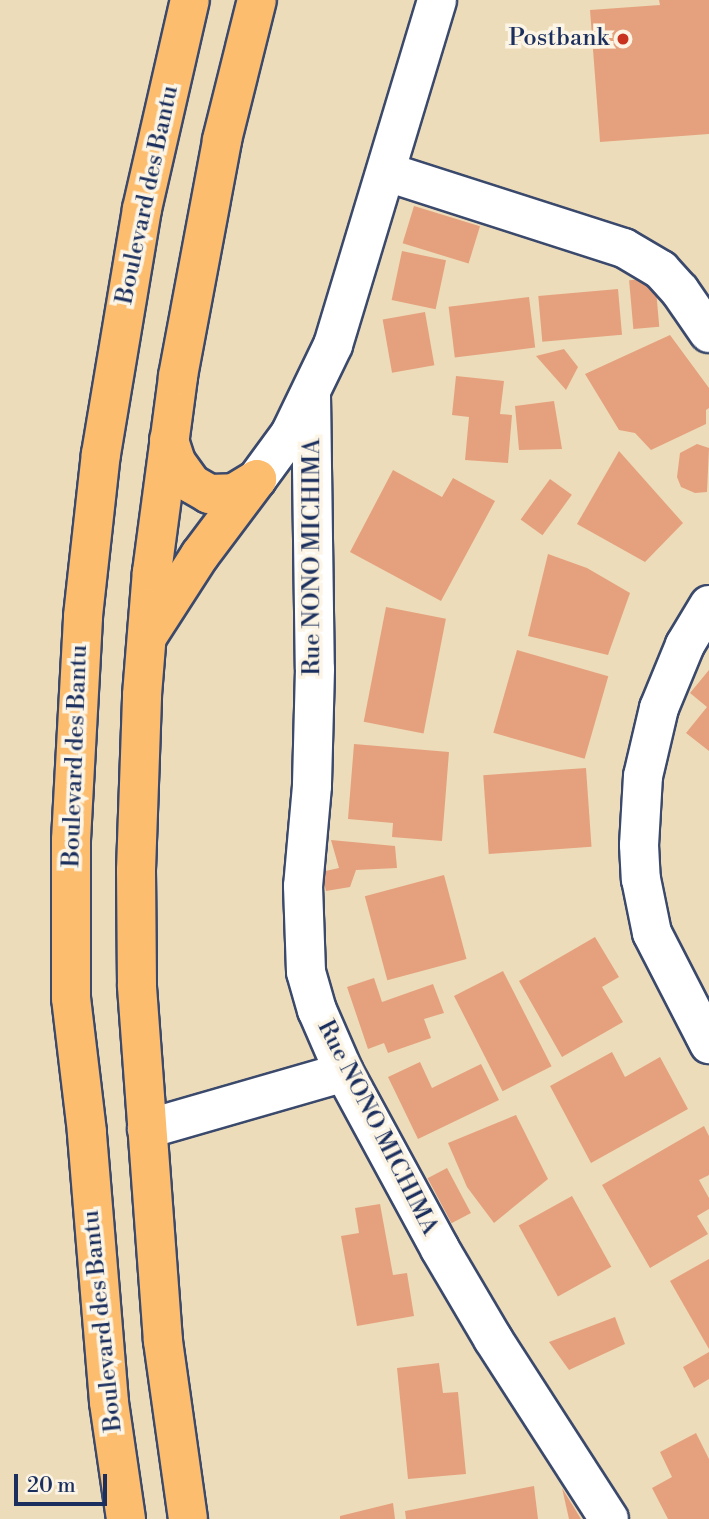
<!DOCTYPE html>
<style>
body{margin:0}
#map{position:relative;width:709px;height:1519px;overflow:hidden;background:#eddcb9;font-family:"Libre Bodoni",serif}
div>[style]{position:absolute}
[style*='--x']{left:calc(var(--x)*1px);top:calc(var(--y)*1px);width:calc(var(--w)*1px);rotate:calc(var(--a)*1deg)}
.building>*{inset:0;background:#e5a17e;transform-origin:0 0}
.roads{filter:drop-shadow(2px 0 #3a496c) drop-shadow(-2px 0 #3a496c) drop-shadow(0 2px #3a496c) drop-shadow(0 -2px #3a496c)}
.minor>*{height:38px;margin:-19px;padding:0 19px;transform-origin:19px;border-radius:19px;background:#fff}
.highway>*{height:38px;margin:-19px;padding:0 19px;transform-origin:19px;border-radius:19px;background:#fcbd6f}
.dots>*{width:19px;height:19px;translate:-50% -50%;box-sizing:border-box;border:4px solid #fcf5e5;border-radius:50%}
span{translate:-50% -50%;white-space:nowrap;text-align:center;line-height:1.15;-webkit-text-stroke:7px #fcf5e5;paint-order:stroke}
.poi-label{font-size:24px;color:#1b2f5e}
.right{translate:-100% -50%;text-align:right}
.street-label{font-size:24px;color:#1b2f5e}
.scale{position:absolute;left:14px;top:1474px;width:93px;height:32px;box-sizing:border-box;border:4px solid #1b2f5e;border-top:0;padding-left:9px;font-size:21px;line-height:24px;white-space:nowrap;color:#1b2f5e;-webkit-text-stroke:5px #fcf5e5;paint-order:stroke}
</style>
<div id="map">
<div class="building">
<div style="clip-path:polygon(659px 0,709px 0,709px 134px,600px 142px,590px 10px,660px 5px)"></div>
<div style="left:414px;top:206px;width:69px;height:39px;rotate:17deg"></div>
<div style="left:402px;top:251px;width:45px;height:50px;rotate:12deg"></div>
<div style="left:655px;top:278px;width:49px;height:26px;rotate:85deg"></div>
<div style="left:618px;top:289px;width:46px;height:80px;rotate:85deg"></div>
<div style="left:529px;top:297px;width:51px;height:81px;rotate:83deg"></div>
<div style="left:425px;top:312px;width:54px;height:43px;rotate:80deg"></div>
<div style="clip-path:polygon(670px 335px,709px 388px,709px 408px,706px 410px,706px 424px,651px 450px,635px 433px,619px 430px,585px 374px)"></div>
<div style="clip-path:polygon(564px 349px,578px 367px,566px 390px,536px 356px)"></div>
<div style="clip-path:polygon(456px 376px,504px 381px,500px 414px,512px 415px,508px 463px,465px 460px,469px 417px,452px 415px)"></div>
<div style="clip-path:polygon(554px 401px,562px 449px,519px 450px,515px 406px)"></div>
<div style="clip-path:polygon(697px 444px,709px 448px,707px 492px,695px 493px,681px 487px,677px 477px,680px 453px)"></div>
<div style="clip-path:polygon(619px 451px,683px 523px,645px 562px,577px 524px)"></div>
<div style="clip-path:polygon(393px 470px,442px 497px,453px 478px,495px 501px,441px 601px,350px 552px)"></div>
<div style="left:550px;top:479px;width:27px;height:50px;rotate:36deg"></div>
<div style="clip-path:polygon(548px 554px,587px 568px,630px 593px,608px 655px,528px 636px)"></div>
<div style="left:386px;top:607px;width:61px;height:117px;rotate:11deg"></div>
<div style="left:517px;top:650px;width:95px;height:86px;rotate:16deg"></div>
<div style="clip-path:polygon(709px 670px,709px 751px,686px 733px,707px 707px,690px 693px)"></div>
<div style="clip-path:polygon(354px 744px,449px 752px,442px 841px,392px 837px,393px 823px,348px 819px)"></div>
<div style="left:586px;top:768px;width:79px;height:103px;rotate:86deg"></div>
<div style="clip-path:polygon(331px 840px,395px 846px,397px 868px,356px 870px,350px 887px,326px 891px,321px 872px,339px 868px)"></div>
<div style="left:444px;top:875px;width:87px;height:82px;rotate:75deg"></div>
<div style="clip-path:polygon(595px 937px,619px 977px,602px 987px,623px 1022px,562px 1057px,519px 981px)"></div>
<div style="left:503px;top:971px;width:107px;height:55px;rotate:63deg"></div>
<div style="clip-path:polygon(374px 978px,382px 1002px,433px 984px,444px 1013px,424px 1019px,431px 1038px,388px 1053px,384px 1043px,368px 1049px,347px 987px)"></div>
<div style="clip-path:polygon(612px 1052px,625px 1077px,660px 1057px,688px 1109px,591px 1163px,550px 1086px)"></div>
<div style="clip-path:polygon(420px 1062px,432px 1088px,481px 1064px,499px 1100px,418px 1139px,388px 1077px)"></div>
<div style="clip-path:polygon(516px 1115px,548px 1179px,494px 1223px,467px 1187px,448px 1143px)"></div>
<div style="clip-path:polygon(704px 1126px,709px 1136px,709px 1175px,699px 1180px,709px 1198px,709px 1209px,697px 1216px,708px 1234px,650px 1268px,602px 1185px)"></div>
<div style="left:447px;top:1168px;width:51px;height:22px;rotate:62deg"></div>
<div style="left:572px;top:1196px;width:81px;height:61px;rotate:61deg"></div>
<div style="clip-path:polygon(380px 1204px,393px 1275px,407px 1273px,414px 1316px,357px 1326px,341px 1236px,359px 1233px,355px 1208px)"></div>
<div style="clip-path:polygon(709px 1259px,709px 1349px,670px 1281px)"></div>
<div style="clip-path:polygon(615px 1317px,625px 1344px,569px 1370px,549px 1342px)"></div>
<div style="clip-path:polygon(709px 1352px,709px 1379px,694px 1388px,683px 1367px)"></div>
<div style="clip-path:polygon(439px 1363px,443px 1393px,458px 1392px,466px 1474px,408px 1479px,397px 1368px)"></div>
<div style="clip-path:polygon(696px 1433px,709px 1459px,709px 1519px,668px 1519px,652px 1488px,672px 1477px,660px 1452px)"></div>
<div style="clip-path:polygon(534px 1486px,538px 1519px,406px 1519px,405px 1511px)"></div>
<div style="clip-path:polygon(562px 1488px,581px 1519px,569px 1519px)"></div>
<div style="clip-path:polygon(393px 1503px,395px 1519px,340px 1519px,340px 1516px)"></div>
</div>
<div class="roads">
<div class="minor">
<div style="--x:387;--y:172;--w:249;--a:17.8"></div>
<div style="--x:624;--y:248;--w:43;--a:30.7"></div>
<div style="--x:661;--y:270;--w:28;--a:48"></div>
<div style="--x:680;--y:291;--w:51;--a:55.4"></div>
<div style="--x:311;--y:395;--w:274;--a:89.2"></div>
<div style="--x:315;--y:669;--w:117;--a:91.5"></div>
<div style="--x:312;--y:786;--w:100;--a:95.1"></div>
<div style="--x:303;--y:886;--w:86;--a:88"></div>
<div style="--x:306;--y:972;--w:40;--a:74"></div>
<div style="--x:317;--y:1010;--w:68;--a:66.5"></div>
<div style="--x:344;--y:1072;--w:201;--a:61.5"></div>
<div style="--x:440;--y:1249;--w:104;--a:59.5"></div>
<div style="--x:493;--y:1339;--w:214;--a:57.2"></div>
<div style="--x:257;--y:479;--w:56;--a:-53.7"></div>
<div style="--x:290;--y:434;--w:99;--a:-64.2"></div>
<div style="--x:333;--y:345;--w:360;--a:-73.2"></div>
<div style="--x:709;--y:605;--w:47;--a:121"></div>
<div style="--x:685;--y:645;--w:68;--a:112.4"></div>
<div style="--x:659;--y:708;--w:70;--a:103.2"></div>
<div style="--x:643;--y:776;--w:69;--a:93.3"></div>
<div style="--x:639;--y:845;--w:34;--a:87"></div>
<div style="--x:641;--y:879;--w:55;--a:78.5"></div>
<div style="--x:652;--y:933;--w:125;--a:62.8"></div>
<div style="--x:147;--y:1129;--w:205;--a:-16.1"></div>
</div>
<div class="highway">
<div style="--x:169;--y:440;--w:23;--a:72"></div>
<div style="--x:176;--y:462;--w:27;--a:54"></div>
<div style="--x:192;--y:484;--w:20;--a:30"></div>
<div style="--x:209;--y:494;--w:25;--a:-2"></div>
<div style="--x:234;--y:493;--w:27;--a:-31"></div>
<div style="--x:149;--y:634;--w:94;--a:-57.2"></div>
<div style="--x:200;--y:555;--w:95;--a:-53.1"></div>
<div style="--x:126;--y:1519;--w:118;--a:-98.3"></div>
<div style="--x:109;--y:1402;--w:271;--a:-94.7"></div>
<div style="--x:87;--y:1132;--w:135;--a:-96.8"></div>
<div style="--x:71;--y:998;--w:158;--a:-90"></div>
<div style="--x:71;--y:840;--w:224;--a:-86.9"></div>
<div style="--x:83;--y:616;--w:163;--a:-83.7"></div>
<div style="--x:101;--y:454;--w:248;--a:-80.5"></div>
<div style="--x:142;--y:209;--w:214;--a:-77.1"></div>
<div style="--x:188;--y:1519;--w:180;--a:-98"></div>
<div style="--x:163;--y:1341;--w:357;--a:-94.2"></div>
<div style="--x:137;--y:985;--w:115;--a:-90.5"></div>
<div style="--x:136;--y:870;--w:175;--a:-88"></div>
<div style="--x:142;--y:695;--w:123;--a:-85.4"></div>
<div style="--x:152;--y:572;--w:198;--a:-82.4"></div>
<div style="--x:178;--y:376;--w:240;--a:-79.4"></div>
<div style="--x:222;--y:140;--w:144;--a:-76"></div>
</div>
</div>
<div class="dots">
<div style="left:623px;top:39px;background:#c8321e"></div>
</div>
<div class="poi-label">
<span class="right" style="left:609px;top:39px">Postbank</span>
</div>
<div class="street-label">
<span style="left:148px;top:195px;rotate:-78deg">Boulevard des Bantu</span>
<span style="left:313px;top:557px;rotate:-90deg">Rue NONO MICHIMA</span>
<span style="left:76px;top:756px;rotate:-88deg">Boulevard des Bantu</span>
<span style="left:377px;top:1128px;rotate:63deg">Rue NONO MICHIMA</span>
<span style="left:103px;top:1321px;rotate:-96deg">Boulevard des Bantu</span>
</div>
<div class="scale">20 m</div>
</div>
